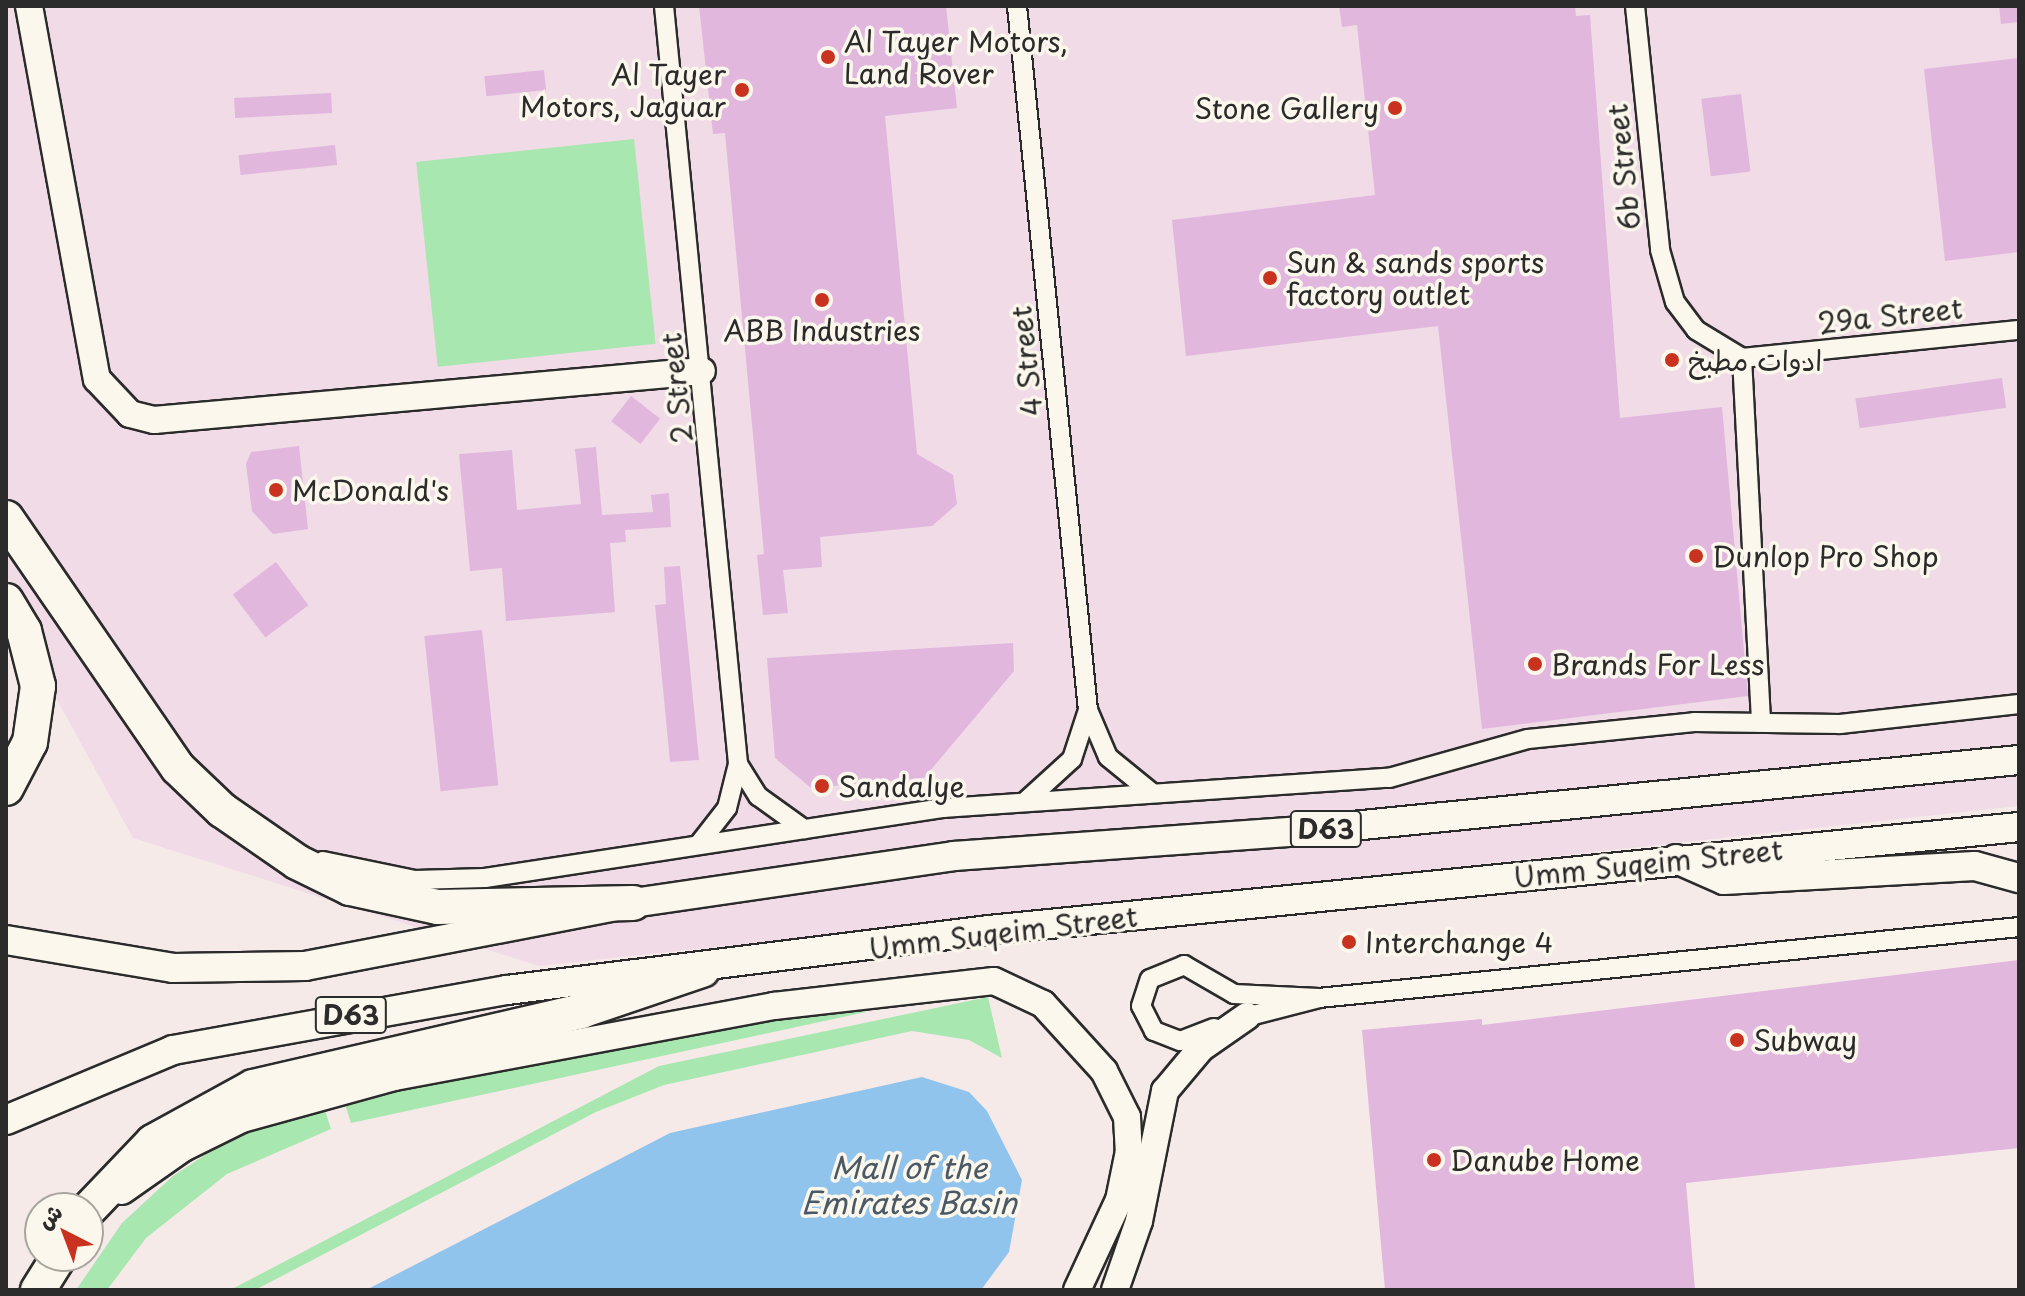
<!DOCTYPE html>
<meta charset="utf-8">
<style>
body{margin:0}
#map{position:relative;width:2025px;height:1296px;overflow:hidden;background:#f6eae9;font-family:"Playpen Sans","Playpen Sans Arabic",sans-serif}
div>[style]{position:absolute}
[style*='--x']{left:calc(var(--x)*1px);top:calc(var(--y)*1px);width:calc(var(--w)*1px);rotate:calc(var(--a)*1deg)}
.built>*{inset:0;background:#f0dbe6}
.green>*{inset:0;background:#a8e7af;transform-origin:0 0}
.water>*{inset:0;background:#91c4ed}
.building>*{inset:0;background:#e1b7de;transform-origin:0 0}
.roads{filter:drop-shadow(2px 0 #2b2b2b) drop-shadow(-2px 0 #2b2b2b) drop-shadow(0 2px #2b2b2b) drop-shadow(0 -2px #2b2b2b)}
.street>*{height:18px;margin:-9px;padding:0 9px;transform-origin:9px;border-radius:9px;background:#fbf7ec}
.secondary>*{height:26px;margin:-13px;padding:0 13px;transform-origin:13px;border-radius:13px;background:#fbf7ec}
.primary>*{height:28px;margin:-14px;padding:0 14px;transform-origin:14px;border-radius:14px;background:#fbf7ec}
.highway>*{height:34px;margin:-17px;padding:0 17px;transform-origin:17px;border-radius:17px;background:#fbf7ec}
.dots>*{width:22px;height:22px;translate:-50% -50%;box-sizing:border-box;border:4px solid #fbf7ec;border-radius:50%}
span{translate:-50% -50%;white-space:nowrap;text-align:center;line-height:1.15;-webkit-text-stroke:7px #fbf7ec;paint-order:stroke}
.shield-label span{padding:2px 6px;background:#fbf7ec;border:2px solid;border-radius:6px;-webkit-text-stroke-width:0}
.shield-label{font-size:26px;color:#2b2b2b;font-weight:700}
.poi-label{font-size:28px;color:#2b2b2b}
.left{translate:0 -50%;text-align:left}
.right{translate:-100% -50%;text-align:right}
.street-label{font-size:28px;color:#2b2b2b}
.water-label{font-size:30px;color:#4a5965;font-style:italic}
.frame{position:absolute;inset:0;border:8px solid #2b2b2b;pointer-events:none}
.north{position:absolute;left:24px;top:1192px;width:80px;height:80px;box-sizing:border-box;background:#fbf7ec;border:2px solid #a8a59f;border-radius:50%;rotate:318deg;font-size:22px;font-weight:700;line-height:32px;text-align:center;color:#2b2b2b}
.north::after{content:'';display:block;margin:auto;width:28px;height:36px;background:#c8321e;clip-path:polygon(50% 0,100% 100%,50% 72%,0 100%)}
</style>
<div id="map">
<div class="built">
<div style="clip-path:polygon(6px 6px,2019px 6px,2019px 806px,539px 966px,133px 838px,6px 607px)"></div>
</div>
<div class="green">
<div style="left:634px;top:139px;width:206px;height:219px;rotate:84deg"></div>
<div style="clip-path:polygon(988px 997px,1002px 1058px,969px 1040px,912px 1031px,664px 1085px,596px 1112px,255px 1290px,230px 1290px,659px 1066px)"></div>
<div style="clip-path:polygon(866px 1004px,866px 1012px,351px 1123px,343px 1098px,522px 1058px)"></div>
<div style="clip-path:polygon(323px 1104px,331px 1129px,227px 1174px,146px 1238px,107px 1290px,76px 1290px,122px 1223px,173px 1176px,231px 1138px)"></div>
</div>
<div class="water">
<div style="clip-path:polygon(922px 1077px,969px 1092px,987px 1111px,1022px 1180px,1009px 1252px,981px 1290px,366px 1290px,670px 1133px)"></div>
</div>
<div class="building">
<div style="clip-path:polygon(699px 6px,946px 6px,957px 108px,885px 116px,917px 454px,953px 475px,957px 504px,932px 526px,820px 537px,822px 567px,783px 570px,788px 613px,763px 615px,757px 555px,764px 554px,725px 133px,713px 134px)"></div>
<div style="clip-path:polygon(1339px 6px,1575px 6px,1576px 16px,1590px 15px,1620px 418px,1722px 407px,1748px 696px,1482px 729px,1438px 326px,1186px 356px,1172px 220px,1375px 195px,1357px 25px,1342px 27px)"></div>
<div style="clip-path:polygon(1999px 6px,2019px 6px,2019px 22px,2001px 24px)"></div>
<div style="clip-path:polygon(2019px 58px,2019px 252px,1945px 261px,1924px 69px)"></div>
<div style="left:544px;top:70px;width:20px;height:60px;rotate:84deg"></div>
<div style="left:331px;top:93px;width:20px;height:97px;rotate:87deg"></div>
<div style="left:1741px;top:94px;width:78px;height:40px;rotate:83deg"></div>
<div style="left:335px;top:145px;width:20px;height:97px;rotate:84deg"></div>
<div style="left:2002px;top:378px;width:30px;height:148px;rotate:82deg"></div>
<div style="left:631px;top:396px;width:37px;height:32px;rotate:38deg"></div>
<div style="clip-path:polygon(299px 446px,308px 529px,273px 534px,252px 511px,246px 464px,251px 452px)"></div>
<div style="clip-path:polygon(596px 447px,602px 515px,653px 512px,651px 495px,669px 493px,671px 527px,625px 530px,626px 542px,610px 543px,615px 612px,506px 621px,502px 568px,470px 571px,459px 454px,512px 450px,517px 510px,581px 504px,575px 449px)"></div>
<div style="left:276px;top:562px;width:54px;height:54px;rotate:53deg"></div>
<div style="clip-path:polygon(680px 566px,699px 760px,670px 762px,655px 605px,666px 604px,664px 567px)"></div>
<div style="left:482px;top:630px;width:156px;height:58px;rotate:84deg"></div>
<div style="clip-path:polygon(1013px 643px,1014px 671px,924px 778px,811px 788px,775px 758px,767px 658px)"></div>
<div style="clip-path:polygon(2019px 960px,2019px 1148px,1686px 1183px,1695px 1290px,1385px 1290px,1362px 1030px,1482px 1019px,1482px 1025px)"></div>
</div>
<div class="roads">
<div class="street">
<div style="--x:664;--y:6;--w:762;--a:84.42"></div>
<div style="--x:738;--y:764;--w:45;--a:104"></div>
<div style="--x:727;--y:808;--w:46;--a:127.9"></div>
<div style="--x:1017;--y:6;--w:708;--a:84.24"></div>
<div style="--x:1088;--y:710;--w:51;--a:66.9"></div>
<div style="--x:1108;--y:757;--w:55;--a:39.1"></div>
<div style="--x:1635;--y:6;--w:245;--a:84.1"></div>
<div style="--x:1660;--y:250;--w:54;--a:73.9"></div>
<div style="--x:1675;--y:302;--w:35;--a:53"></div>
<div style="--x:1696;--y:330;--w:54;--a:31.3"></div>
<div style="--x:1742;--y:358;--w:278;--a:-5.8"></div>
<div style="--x:1742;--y:358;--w:365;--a:87"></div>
<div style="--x:738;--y:764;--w:38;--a:58"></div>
<div style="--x:758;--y:796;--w:57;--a:35.7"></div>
<div style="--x:1027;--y:800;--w:61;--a:-42.3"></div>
<div style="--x:1072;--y:759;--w:52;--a:-71.9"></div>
<div style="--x:323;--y:861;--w:94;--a:11.7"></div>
<div style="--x:415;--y:880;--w:70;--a:-1.6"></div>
<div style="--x:485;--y:878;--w:464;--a:-8.7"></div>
<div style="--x:944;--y:808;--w:446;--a:-3.9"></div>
<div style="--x:1389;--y:778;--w:144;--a:-15.7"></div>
<div style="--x:1528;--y:739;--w:167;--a:-5.8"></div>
<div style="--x:1694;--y:722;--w:146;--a:0.8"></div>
<div style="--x:1840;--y:724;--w:180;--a:-6.4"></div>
<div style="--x:1238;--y:1019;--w:84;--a:-14.5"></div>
<div style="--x:1214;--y:1028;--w:36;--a:159"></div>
<div style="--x:1180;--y:1041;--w:28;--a:-159"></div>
<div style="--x:1154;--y:1031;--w:28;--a:-117"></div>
<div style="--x:1141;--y:1006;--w:28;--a:-72"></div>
<div style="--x:1150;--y:979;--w:37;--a:-22"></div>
<div style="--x:1184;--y:965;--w:58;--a:30.1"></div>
<div style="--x:1234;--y:994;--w:85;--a:2.7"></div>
<div style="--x:1319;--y:998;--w:704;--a:-5.79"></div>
</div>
<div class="secondary">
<div style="--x:29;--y:6;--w:379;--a:79.7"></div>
<div style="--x:97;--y:379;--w:48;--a:46.7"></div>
<div style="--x:130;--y:414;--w:25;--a:14"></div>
<div style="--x:154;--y:420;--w:550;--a:-5.11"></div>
<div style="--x:122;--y:1191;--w:75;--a:-35.2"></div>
<div style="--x:183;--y:1148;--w:66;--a:-26.2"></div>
<div style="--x:242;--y:1119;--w:158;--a:-15.4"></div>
<div style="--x:394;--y:1077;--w:387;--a:-10.6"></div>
<div style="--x:774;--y:1006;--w:221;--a:-6.5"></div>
<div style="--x:994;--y:981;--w:54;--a:25.1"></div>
<div style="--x:1043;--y:1004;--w:91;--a:47.7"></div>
<div style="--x:1104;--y:1071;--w:51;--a:63.4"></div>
<div style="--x:1127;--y:1117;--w:34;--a:87"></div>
<div style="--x:1129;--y:1151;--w:50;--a:101.5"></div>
<div style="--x:1119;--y:1200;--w:99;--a:115"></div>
<div style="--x:1115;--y:1290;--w:73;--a:-70.8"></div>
<div style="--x:1139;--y:1221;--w:133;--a:-78.7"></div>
<div style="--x:1165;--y:1091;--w:56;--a:-50.1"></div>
<div style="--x:1201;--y:1048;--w:56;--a:-34.8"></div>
</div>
<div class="primary">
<div style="--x:1676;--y:859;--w:52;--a:23.6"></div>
<div style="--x:1724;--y:880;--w:251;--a:-3.2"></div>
<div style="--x:1975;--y:866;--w:46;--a:15.3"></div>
<div style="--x:6;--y:940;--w:169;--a:9.5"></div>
<div style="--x:173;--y:968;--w:132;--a:-0.9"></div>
<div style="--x:305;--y:966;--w:334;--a:-10.9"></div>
<div style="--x:633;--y:903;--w:324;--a:-8.3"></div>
<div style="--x:954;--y:856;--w:349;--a:-4.1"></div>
<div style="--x:1302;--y:831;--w:721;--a:-5.66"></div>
<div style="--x:6;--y:1120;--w:181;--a:-22.7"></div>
<div style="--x:173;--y:1050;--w:339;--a:-10.2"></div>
<div style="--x:507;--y:990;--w:486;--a:-7.1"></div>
<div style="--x:989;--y:930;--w:1035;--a:-5.71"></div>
</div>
<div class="highway">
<div style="--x:6;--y:518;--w:303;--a:55.5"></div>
<div style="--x:178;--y:768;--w:61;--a:43.7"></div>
<div style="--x:222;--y:810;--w:91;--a:34.7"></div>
<div style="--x:297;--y:862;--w:59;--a:26.1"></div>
<div style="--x:350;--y:888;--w:89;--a:12.3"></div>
<div style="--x:437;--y:907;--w:196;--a:-1.2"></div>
<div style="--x:6;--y:601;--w:35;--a:59"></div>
<div style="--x:24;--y:631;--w:57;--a:75.7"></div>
<div style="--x:38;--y:686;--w:57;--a:98.1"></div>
<div style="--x:30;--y:742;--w:52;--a:117.6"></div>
<div style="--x:88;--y:1210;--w:94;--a:-46.3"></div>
<div style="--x:153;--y:1142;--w:114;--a:-28.8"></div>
<div style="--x:253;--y:1087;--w:337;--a:-13"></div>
<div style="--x:581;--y:1011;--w:128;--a:-18.7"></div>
<div style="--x:38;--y:1290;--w:40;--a:-58"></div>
</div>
</div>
<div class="dots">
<div style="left:828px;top:57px;background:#c8321e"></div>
<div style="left:742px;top:90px;background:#c8321e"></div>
<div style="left:1395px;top:108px;background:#c8321e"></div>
<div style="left:1270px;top:278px;background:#c8321e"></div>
<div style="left:822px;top:300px;background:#c8321e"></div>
<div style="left:1672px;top:360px;background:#c8321e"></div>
<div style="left:276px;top:490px;background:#c8321e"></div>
<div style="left:1696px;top:556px;background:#c8321e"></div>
<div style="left:1535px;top:664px;background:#c8321e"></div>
<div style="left:822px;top:786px;background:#c8321e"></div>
<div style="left:1349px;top:942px;background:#c8321e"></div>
<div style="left:1737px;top:1040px;background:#c8321e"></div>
<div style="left:1434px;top:1160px;background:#c8321e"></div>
</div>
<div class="shield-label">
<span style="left:1326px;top:829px">D63</span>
<span style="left:351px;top:1015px">D63</span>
</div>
<div class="poi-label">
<span class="left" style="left:844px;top:57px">Al Tayer Motors,<br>Land Rover</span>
<span class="right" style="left:726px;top:90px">Al Tayer<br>Motors, Jaguar</span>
<span class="right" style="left:1379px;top:108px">Stone Gallery</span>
<span class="left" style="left:1286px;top:278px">Sun &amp; sands sports<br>factory outlet</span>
<span style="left:822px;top:330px">ABB Industries</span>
<span class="left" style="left:1688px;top:360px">ادوات مطبخ</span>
<span class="left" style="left:292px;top:490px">McDonald's</span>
<span class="left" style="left:1712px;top:556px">Dunlop Pro Shop</span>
<span class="left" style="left:1551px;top:664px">Brands For Less</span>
<span class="left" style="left:838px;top:786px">Sandalye</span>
<span class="left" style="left:1365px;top:942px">Interchange 4</span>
<span class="left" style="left:1753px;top:1040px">Subway</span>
<span class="left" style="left:1450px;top:1160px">Danube Home</span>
</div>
<div class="street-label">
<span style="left:1623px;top:167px;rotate:-96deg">6b Street</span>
<span style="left:1890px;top:315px;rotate:-6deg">29a Street</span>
<span style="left:1026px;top:361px;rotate:-96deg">4 Street</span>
<span style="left:676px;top:388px;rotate:-96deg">2 Street</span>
<span style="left:1648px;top:863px;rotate:-6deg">Umm Suqeim Street</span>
<span style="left:1003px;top:932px;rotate:-7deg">Umm Suqeim Street</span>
</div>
<div class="water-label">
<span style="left:909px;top:1184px">Mall of the<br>Emirates Basin</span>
</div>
<div class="frame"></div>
<div class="north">ش</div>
</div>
